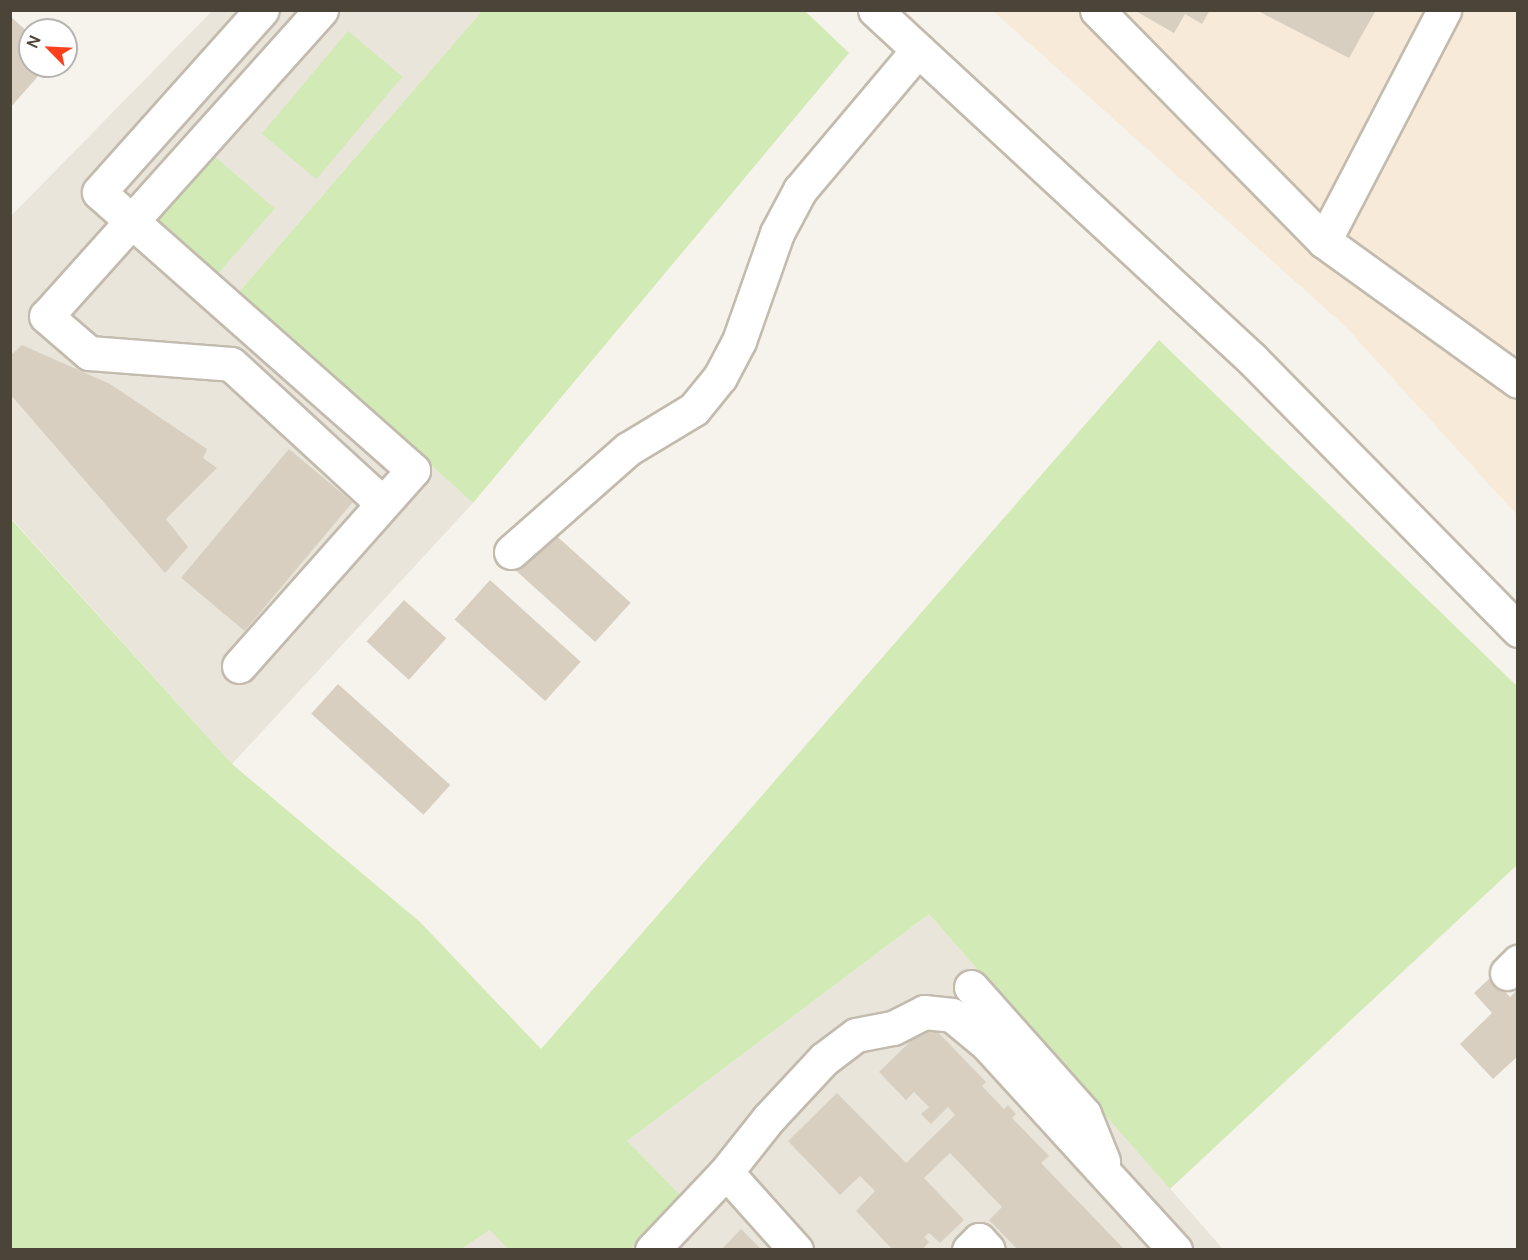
<!DOCTYPE html>
<style>
body{margin:0}
#map{position:relative;width:1528px;height:1260px;overflow:hidden;background:#f6f3ec;font-family:Manrope,sans-serif}
div>[style]{position:absolute}
[style*='--x']{left:calc(var(--x)*1px);top:calc(var(--y)*1px);width:calc(var(--w)*1px);rotate:calc(var(--a)*1deg)}
.residential>*{inset:0;background:#eae5da}
.commercial>*{inset:0;background:#f7ead8}
.green>*{inset:0;background:#d2eab5;transform-origin:0 0}
.building>*{inset:0;background:#d8cfc1;transform-origin:0 0}
.roads{filter:drop-shadow(2px 0 #c2bbae) drop-shadow(-2px 0 #c2bbae) drop-shadow(0 2px #c2bbae) drop-shadow(0 -2px #c2bbae)}
.minor>*{height:33px;margin:-16.5px;padding:0 16.5px;transform-origin:16.5px;border-radius:16.5px;background:#fff}
span{translate:-50% -50%;white-space:nowrap;text-align:center;line-height:1.15;-webkit-text-stroke:5px #fff;paint-order:stroke}
.frame{position:absolute;inset:0;border:12px solid #4b4439;pointer-events:none}
.north{position:absolute;left:18px;top:18px;width:60px;height:60px;box-sizing:border-box;background:#fff;border:2px solid #b7b4b0;border-radius:50%;rotate:294deg;font-size:16px;font-weight:700;line-height:24px;text-align:center;color:#4b4439}
.north::after{content:'';display:block;margin:auto;width:21px;height:27px;background:#fc3f1d;clip-path:polygon(50% 0,100% 100%,50% 72%,0 100%)}
</style>
<div id="map">
<div class="residential">
<div style="clip-path:polygon(212px 11px,482px 11px,239px 292px,473px 503px,232px 764px,11px 518px,10px 217px)"></div>
<div style="clip-path:polygon(929px 914px,1223px 1249px,460px 1250px,627px 1141px)"></div>
</div>
<div class="commercial">
<div style="clip-path:polygon(993px 11px,1517px 11px,1517px 515px,1345px 326px)"></div>
</div>
<div class="green">
<div style="clip-path:polygon(482px 11px,805px 11px,849px 53px,473px 503px,239px 292px)"></div>
<div style="left:348px;top:31px;width:71px;height:134px;rotate:40deg"></div>
<div style="left:212px;top:154px;width:83px;height:91px;rotate:41deg"></div>
<div style="clip-path:polygon(1159px 340px,1517px 686px,1517px 865px,1170px 1189px,929px 914px,627px 1141px,683px 1198px,630px 1249px,508px 1249px,490px 1230px,460px 1250px,11px 1249px,10px 518px,232px 764px,420px 922px,541px 1049px)"></div>
</div>
<div class="building">
<div style="clip-path:polygon(1134px 10px,1210px 10px,1202px 24px,1185px 14px,1174px 33px)"></div>
<div style="clip-path:polygon(1256px 10px,1376px 10px,1349px 58px)"></div>
<div style="clip-path:polygon(10px 16px,30px 34px,30px 66px,47px 66px,10px 108px)"></div>
<div style="clip-path:polygon(22px 345px,110px 384px,207px 449px,203px 458px,217px 468px,166px 519px,188px 547px,165px 573px,10px 394px,10px 356px)"></div>
<div style="left:289px;top:449px;width:83px;height:168px;rotate:40deg"></div>
<div style="left:540px;top:521px;width:122px;height:53px;rotate:42deg"></div>
<div style="left:490px;top:580px;width:122px;height:53px;rotate:42deg"></div>
<div style="left:404px;top:600px;width:57px;height:56px;rotate:42deg"></div>
<div style="left:338px;top:684px;width:151px;height:40px;rotate:42deg"></div>
<div style="clip-path:polygon(1491px 977px,1510px 997px,1518px 989px,1518px 1056px,1493px 1079px,1460px 1044px,1492px 1013px,1474px 993px)"></div>
<div style="clip-path:polygon(929px 1023px,986px 1082px,982px 1086px,1004px 1109px,1008px 1105px,1016px 1114px,1012px 1118px,1049px 1156px,1041px 1163px,1125px 1250px,1018px 1250px,989px 1220px,1002px 1207px,950px 1153px,924px 1178px,964px 1220px,940px 1243px,929px 1233px,924px 1237px,929px 1242px,922px 1250px,893px 1250px,856px 1211px,875px 1191px,860px 1176px,840px 1195px,788px 1141px,837px 1093px,906px 1163px,955px 1115px,948px 1107px,931px 1124px,921px 1114px,929px 1107px,914px 1092px,906px 1100px,879px 1072px)"></div>
<div style="clip-path:polygon(741px 1229px,762px 1250px,721px 1250px)"></div>
</div>
<div class="roads">
<div class="minor">
<div style="--x:321;--y:10;--w:411;--a:131.9"></div>
<div style="--x:46;--y:316;--w:57;--a:40.7"></div>
<div style="--x:89;--y:353;--w:142;--a:4.4"></div>
<div style="--x:231;--y:364;--w:205;--a:42.6"></div>
<div style="--x:875;--y:10;--w:514;--a:42.79"></div>
<div style="--x:1252;--y:359;--w:380;--a:45.5"></div>
<div style="--x:1097;--y:10;--w:324;--a:45.5"></div>
<div style="--x:1324;--y:241;--w:239;--a:35.8"></div>
<div style="--x:1324;--y:241;--w:260;--a:-62.5"></div>
<div style="--x:511;--y:552;--w:156;--a:-41.4"></div>
<div style="--x:628;--y:449;--w:77;--a:-31.2"></div>
<div style="--x:694;--y:409;--w:41;--a:-50.9"></div>
<div style="--x:720;--y:377;--w:41;--a:-62.2"></div>
<div style="--x:739;--y:341;--w:114;--a:-70.6"></div>
<div style="--x:777;--y:233;--w:49;--a:-61.9"></div>
<div style="--x:800;--y:190;--w:183;--a:-49.9"></div>
<div style="--x:239;--y:666;--w:262;--a:-48.4"></div>
<div style="--x:413;--y:470;--w:419;--a:-138.5"></div>
<div style="--x:99;--y:192;--w:244;--a:-48.2"></div>
<div style="--x:1507;--y:973;--w:16;--a:-45"></div>
<div style="--x:971;--y:987;--w:170;--a:48.3"></div>
<div style="--x:1084;--y:1114;--w:51;--a:68"></div>
<div style="--x:726;--y:1172;--w:105;--a:48.1"></div>
<div style="--x:652;--y:1250;--w:108;--a:-46.5"></div>
<div style="--x:726;--y:1172;--w:68;--a:-51.6"></div>
<div style="--x:768;--y:1119;--w:82;--a:-47"></div>
<div style="--x:824;--y:1059;--w:40;--a:-37"></div>
<div style="--x:856;--y:1035;--w:38;--a:-11"></div>
<div style="--x:893;--y:1028;--w:35;--a:-27"></div>
<div style="--x:924;--y:1012;--w:28;--a:6"></div>
<div style="--x:952;--y:1015;--w:45;--a:39.6"></div>
<div style="--x:987;--y:1044;--w:279;--a:47.6"></div>
<div style="--x:969;--y:1250;--w:14;--a:-45"></div>
<div style="--x:979;--y:1240;--w:13;--a:48"></div>
</div>
</div>
<div class="frame"></div>
<div class="north">N</div>
</div>
